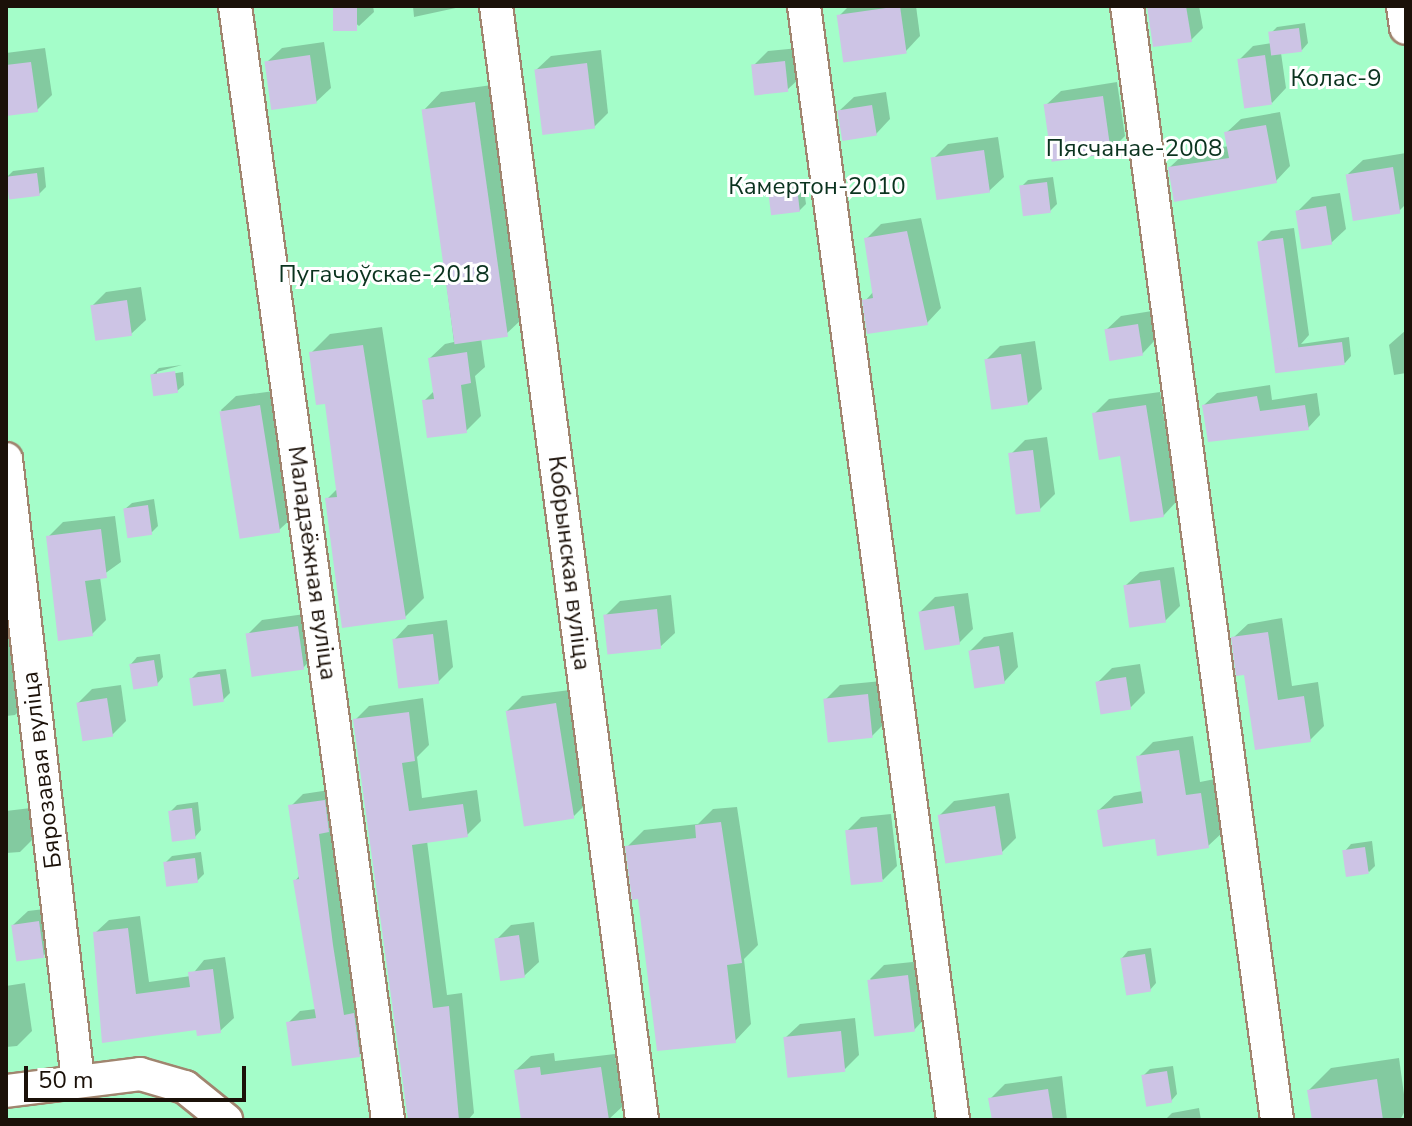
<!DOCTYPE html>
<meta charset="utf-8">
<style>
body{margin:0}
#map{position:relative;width:1412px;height:1126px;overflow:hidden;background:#fafafa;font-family:"Nunito Sans",sans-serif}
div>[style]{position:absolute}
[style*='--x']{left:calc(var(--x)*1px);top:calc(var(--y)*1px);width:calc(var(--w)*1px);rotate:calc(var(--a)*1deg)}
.green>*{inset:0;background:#a4fdc9;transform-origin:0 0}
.shadow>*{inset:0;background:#0003}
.building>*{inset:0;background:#cdc4e5;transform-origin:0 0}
.roads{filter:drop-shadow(2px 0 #a0856f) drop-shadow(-2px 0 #a0856f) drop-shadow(0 2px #a0856f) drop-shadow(0 -2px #a0856f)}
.minor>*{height:32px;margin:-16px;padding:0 16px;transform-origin:16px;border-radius:16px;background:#fff}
span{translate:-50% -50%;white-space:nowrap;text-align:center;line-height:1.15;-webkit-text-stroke:6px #fff;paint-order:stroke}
.park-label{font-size:24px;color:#0b331f}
.street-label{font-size:24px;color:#1b1109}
.frame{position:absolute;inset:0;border:8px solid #1b1109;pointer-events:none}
.scale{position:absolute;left:24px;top:1066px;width:222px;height:36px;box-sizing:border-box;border:4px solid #1b1109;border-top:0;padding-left:10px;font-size:24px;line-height:28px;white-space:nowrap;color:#1b1109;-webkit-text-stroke:6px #fff;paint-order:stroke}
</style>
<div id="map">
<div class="green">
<div style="left:6px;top:6px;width:1400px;height:1114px"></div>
</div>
<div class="shadow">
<div style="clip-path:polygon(335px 6px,373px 6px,374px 12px,359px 26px)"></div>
<div style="clip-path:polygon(413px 6px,465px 6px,414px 17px)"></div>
<div style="clip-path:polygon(849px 6px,916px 6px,920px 36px,906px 51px,839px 16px)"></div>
<div style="clip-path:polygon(1147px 6px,1199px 6px,1203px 28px,1191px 40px)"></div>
<div style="clip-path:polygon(1305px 23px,1308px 43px,1302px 50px,1281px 53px,1286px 88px,1272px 103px,1239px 60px,1253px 46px,1272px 43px,1270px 34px,1277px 27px)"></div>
<div style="clip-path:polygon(324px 42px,331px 88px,316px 102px,267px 62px,282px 48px)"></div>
<div style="clip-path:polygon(45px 48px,52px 95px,37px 110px,6px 114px,6px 53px)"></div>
<div style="clip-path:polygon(799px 48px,802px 76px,787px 90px,753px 66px,768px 51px)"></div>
<div style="clip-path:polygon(601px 50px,608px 113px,594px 127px,536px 70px,551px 56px)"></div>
<div style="clip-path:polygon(1117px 82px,1125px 136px,1110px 151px,1046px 105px,1061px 91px)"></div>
<div style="clip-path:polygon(492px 85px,523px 318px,505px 335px,481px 338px,485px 367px,475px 376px,481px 416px,466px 431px,424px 401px,435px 390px,430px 358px,445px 344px,454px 342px,424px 110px,441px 92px)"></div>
<div style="clip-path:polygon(886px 92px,890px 119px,876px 134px,839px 111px,854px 97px)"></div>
<div style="clip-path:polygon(1280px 112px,1290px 166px,1276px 181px,1170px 167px,1185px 153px,1229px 146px,1226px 133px,1241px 119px)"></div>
<div style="clip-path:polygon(998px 137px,1004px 177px,989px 191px,933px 159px,948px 144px)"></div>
<div style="clip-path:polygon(1406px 153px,1406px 204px,1399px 211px,1348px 174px,1363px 160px)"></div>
<div style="clip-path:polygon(44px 167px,46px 187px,39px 194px,6px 178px,13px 171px)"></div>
<div style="clip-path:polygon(1053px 177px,1057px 204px,1050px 211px,1021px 187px,1028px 180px)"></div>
<div style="clip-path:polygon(803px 182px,806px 204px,799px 211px,770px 192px,777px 185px)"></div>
<div style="clip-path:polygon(1340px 193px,1346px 229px,1331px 243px,1298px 211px,1312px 197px)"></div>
<div style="clip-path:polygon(921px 218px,941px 308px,927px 323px,865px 301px,874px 291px,866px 239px,881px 224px)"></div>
<div style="clip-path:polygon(1294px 228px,1309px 335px,1301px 344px,1349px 337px,1351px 356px,1345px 363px,1275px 354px,1279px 350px,1260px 242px,1271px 231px)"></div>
<div style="clip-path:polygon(141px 287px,146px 320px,131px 334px,92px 306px,106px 292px)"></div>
<div style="clip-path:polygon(1152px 311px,1156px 339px,1142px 354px,1106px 330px,1121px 316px)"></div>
<div style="clip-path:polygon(382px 327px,424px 598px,405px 617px,327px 499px,338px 488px,327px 402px,311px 353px,330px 334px)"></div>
<div style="clip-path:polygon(1406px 330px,1406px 373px,1394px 375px,1389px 345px)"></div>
<div style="clip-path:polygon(1035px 341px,1042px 389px,1027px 404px,986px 360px,1000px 346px)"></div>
<div style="clip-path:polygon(182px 365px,157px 372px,157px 376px,183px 372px,184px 385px,177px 391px,152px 375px,159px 368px)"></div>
<div style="clip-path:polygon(1270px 385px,1272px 400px,1317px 393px,1320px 415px,1308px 428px,1204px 405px,1217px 393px)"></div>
<div style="clip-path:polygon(274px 391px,294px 516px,279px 530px,221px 410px,236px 396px)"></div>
<div style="clip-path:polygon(1160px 392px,1177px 501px,1163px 516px,1094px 414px,1109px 399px)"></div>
<div style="clip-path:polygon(1047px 437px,1055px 494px,1040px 509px,1010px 455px,1025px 440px)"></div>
<div style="clip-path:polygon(154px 499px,158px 526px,151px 533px,125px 509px,132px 503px)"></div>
<div style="clip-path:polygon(115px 516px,121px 562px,100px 577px,106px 620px,92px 634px,48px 537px,63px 522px)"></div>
<div style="clip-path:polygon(1174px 567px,1180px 606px,1165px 621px,1125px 586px,1140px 572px)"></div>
<div style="clip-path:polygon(968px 593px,973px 629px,959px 643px,920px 612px,935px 597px)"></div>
<div style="clip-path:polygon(671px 595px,675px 633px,660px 647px,606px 615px,620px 601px)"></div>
<div style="clip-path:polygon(312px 613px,317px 653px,303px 668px,248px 634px,262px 620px)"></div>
<div style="clip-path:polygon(1282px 618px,1292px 686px,1318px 682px,1324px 726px,1310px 740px,1246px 673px,1233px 638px,1248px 624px)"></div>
<div style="clip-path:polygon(447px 620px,453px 667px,438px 682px,394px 640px,408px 625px)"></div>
<div style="clip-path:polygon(1013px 632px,1018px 667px,1004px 682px,970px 651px,984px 637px)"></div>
<div style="clip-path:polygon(21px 637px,30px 700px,15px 715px,6px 716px,6px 639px)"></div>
<div style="clip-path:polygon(160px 654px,163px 677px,157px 684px,131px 664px,137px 657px)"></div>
<div style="clip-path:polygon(1140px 664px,1145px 693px,1130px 708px,1098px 682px,1112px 668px)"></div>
<div style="clip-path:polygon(226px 669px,230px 693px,223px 700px,191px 679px,198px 672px)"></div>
<div style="clip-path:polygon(882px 681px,887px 721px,872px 736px,825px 700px,840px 685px)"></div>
<div style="clip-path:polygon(121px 685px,126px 721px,112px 735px,78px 703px,92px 689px)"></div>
<div style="clip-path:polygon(570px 690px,589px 801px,574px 816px,507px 711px,522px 696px)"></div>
<div style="clip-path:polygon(423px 698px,429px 745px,417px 757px,422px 798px,477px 790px,481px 821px,467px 835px,427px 841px,447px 995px,462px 993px,474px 1113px,468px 1120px,409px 1120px,355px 720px,369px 706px)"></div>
<div style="clip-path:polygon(1193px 736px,1200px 782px,1215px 779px,1223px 832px,1208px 846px,1156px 837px,1099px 810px,1114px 796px,1143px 791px,1138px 757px,1153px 742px)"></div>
<div style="clip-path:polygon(336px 789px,340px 818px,331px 828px,345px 932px,356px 1004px,371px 1043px,359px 1055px,288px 1023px,300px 1011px,316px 1009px,295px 881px,300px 875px,291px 806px,303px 794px)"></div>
<div style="clip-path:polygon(1009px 793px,1016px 838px,1002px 852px,940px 815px,954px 801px)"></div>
<div style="clip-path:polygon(198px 802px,201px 830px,195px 837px,170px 812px,177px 805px)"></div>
<div style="clip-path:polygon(737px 807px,758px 945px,744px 959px,751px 1024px,735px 1041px,640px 897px,627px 847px,644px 830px,698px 824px,713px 809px)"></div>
<div style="clip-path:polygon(31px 808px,35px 837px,20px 852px,6px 853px,6px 811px)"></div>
<div style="clip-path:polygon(891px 814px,897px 866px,883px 880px,847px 831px,861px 817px)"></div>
<div style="clip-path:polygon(1372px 841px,1375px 866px,1369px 872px,1345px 851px,1351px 844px)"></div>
<div style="clip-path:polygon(201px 852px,204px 874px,197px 881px,165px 863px,172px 856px)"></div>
<div style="clip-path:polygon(53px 908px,58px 942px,43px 956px,13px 925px,28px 911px)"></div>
<div style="clip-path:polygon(140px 916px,149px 982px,191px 976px,204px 960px,225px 957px,234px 1018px,220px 1031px,198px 1028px,104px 1041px,95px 933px,109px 920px)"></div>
<div style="clip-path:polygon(534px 922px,539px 962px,524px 976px,496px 940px,511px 925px)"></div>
<div style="clip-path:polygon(1151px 948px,1156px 983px,1150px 990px,1122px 958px,1128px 951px)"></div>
<div style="clip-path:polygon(922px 961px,928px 1015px,914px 1030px,870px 979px,884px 965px)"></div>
<div style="clip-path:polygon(25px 983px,32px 1031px,17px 1046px,6px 1047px,6px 986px)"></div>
<div style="clip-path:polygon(855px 1018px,859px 1055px,844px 1070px,785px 1038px,800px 1024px)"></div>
<div style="clip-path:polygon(554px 1053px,555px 1061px,615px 1054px,623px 1106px,608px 1120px,523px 1120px,516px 1070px,531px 1056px)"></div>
<div style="clip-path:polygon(1399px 1058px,1406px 1109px,1400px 1120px,1314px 1120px,1309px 1090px,1331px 1068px)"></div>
<div style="clip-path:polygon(1173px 1066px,1177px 1094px,1171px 1101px,1143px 1076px,1150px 1069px)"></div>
<div style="clip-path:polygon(1062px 1076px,1067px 1120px,994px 1120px,990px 1099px,1005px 1084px)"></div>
<div style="clip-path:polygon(1199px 1108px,1201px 1120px,1165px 1120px,1172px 1113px)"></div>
</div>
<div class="building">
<div style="left:333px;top:6px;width:24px;height:25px"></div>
<div style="left:900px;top:6px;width:48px;height:64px;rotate:82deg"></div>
<div style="clip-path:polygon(1147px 6px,1186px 6px,1192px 42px,1153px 47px)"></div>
<div style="left:1299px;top:28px;width:24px;height:31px;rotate:83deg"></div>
<div style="left:310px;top:55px;width:49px;height:46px;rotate:82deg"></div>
<div style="left:1265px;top:55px;width:50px;height:28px;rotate:82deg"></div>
<div style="left:785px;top:61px;width:31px;height:34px;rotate:84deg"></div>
<div style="clip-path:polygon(31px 62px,38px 112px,6px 116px,6px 65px)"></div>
<div style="left:587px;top:63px;width:66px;height:53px;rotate:83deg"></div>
<div style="left:1103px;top:96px;width:58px;height:60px;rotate:82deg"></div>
<div style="left:475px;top:102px;width:237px;height:54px;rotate:82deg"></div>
<div style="left:872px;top:105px;width:31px;height:35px;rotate:81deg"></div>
<div style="clip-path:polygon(1266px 125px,1277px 183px,1174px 202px,1168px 167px,1229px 158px,1224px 132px)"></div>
<div style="left:984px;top:150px;width:43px;height:54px;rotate:82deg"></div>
<div style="left:1393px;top:167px;width:47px;height:48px;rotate:81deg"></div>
<div style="left:37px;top:173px;width:23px;height:31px;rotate:83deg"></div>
<div style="left:1047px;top:182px;width:31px;height:28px;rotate:83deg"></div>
<div style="left:797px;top:188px;width:24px;height:29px;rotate:83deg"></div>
<div style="left:1326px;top:206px;width:39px;height:31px;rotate:81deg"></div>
<div style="clip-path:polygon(907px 231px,928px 325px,867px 334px,862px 300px,873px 298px,864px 238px)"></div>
<div style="left:1283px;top:238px;width:112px;height:26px;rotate:82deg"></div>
<div style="left:127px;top:300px;width:36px;height:37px;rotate:82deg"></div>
<div style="left:1138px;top:324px;width:32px;height:34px;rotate:81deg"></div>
<div style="left:1342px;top:342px;width:23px;height:70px;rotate:83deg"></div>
<div style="clip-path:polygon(363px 345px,406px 619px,342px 628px,325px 498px,337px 497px,325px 404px,316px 405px,309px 352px)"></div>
<div style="clip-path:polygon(467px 352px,471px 383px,461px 385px,467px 433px,427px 438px,422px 400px,434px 399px,428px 358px)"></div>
<div style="left:1021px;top:354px;width:51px;height:37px;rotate:82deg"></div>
<div style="left:175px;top:371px;width:22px;height:25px;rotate:82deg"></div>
<div style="clip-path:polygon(1257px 396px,1260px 411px,1305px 405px,1309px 430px,1208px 442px,1202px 405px)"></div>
<div style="left:260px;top:405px;width:129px;height:41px;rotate:81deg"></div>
<div style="clip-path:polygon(1146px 405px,1164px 517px,1130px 522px,1120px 456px,1099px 460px,1092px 413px)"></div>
<div style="left:1033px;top:450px;width:62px;height:25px;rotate:83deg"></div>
<div style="left:148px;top:505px;width:30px;height:25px;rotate:82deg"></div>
<div style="clip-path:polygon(101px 529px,107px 578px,85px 581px,93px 636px,58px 641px,46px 536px)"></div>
<div style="left:1160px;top:580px;width:43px;height:37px;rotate:82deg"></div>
<div style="left:954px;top:606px;width:39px;height:36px;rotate:81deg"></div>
<div style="left:657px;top:609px;width:40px;height:54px;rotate:84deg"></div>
<div style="left:298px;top:626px;width:44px;height:53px;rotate:82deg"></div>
<div style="clip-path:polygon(1268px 632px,1278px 700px,1304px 696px,1311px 742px,1255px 750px,1244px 675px,1236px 676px,1231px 637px)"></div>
<div style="left:433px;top:634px;width:50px;height:41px;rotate:83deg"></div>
<div style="left:999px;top:646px;width:38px;height:31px;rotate:81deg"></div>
<div style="left:154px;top:660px;width:26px;height:25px;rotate:81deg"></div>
<div style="left:220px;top:674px;width:28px;height:31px;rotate:82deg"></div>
<div style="left:1126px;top:677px;width:33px;height:31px;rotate:81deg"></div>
<div style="left:868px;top:694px;width:44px;height:45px;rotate:84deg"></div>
<div style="left:107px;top:698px;width:39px;height:31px;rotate:81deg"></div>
<div style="left:556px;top:703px;width:117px;height:51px;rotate:81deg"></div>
<div style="clip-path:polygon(409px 712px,415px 761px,402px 763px,409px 811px,463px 804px,468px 837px,412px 845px,433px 1008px,449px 1006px,459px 1120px,408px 1120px,353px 719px)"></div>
<div style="clip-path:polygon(1179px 750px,1186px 795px,1201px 793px,1209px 848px,1157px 856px,1155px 839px,1103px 847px,1097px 810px,1143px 803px,1136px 756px)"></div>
<div style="clip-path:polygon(325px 800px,329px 832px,319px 834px,333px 945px,344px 1015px,354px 1013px,360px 1057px,292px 1066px,286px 1022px,316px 1018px,293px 880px,299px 879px,288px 805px)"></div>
<div style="left:995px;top:806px;width:49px;height:58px;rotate:81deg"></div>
<div style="left:192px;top:808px;width:31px;height:24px;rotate:83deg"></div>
<div style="clip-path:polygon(721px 822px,742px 963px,727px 965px,736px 1043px,657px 1051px,638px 899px,632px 900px,625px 846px,696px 838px,695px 825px)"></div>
<div style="left:877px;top:827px;width:55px;height:32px;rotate:84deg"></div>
<div style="left:1365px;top:847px;width:27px;height:23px;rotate:82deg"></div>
<div style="left:195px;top:858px;width:25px;height:32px;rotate:83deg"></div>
<div style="left:39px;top:921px;width:37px;height:28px;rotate:82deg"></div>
<div style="clip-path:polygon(128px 928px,136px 994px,190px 987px,188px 972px,213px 969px,221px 1033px,197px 1036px,196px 1030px,102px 1043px,93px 932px)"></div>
<div style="left:519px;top:935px;width:43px;height:25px;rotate:82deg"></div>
<div style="left:1145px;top:954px;width:38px;height:25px;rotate:81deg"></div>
<div style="left:908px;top:975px;width:57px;height:41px;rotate:83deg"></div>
<div style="left:841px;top:1031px;width:41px;height:58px;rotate:84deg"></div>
<div style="clip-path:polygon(540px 1067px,541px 1075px,601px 1067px,609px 1120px,521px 1120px,514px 1070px)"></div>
<div style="left:1167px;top:1071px;width:32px;height:26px;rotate:81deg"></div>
<div style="clip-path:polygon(1377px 1079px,1383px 1120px,1312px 1120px,1307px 1090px)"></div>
<div style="clip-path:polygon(1048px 1089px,1053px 1120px,992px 1120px,988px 1098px)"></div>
</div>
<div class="roads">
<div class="minor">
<div style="--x:235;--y:6;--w:1124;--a:82.18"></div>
<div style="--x:496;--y:6;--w:1124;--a:82.53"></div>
<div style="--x:804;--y:6;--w:1124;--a:82.38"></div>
<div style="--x:1127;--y:6;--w:1124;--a:82.33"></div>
<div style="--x:1403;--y:6;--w:22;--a:82"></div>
<div style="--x:6;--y:459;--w:625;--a:83.39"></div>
<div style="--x:6;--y:1091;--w:135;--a:-7.2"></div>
<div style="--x:140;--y:1074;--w:47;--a:16.1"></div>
<div style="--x:185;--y:1087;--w:53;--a:38.8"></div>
</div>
</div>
<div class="park-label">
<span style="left:1336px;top:79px">Колас-9</span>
<span style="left:1134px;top:149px">Пясчанае-2008</span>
<span style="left:817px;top:187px">Камертон-2010</span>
<span style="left:384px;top:275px">Пугачоўскае-2018</span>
</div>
<div class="street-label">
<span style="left:312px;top:563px;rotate:82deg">Маладзёжная вуліца</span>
<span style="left:569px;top:563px;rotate:83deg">Кобрынская вуліца</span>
<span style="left:42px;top:770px;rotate:-97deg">Бярозавая вуліца</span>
</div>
<div class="frame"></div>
<div class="scale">50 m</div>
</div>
